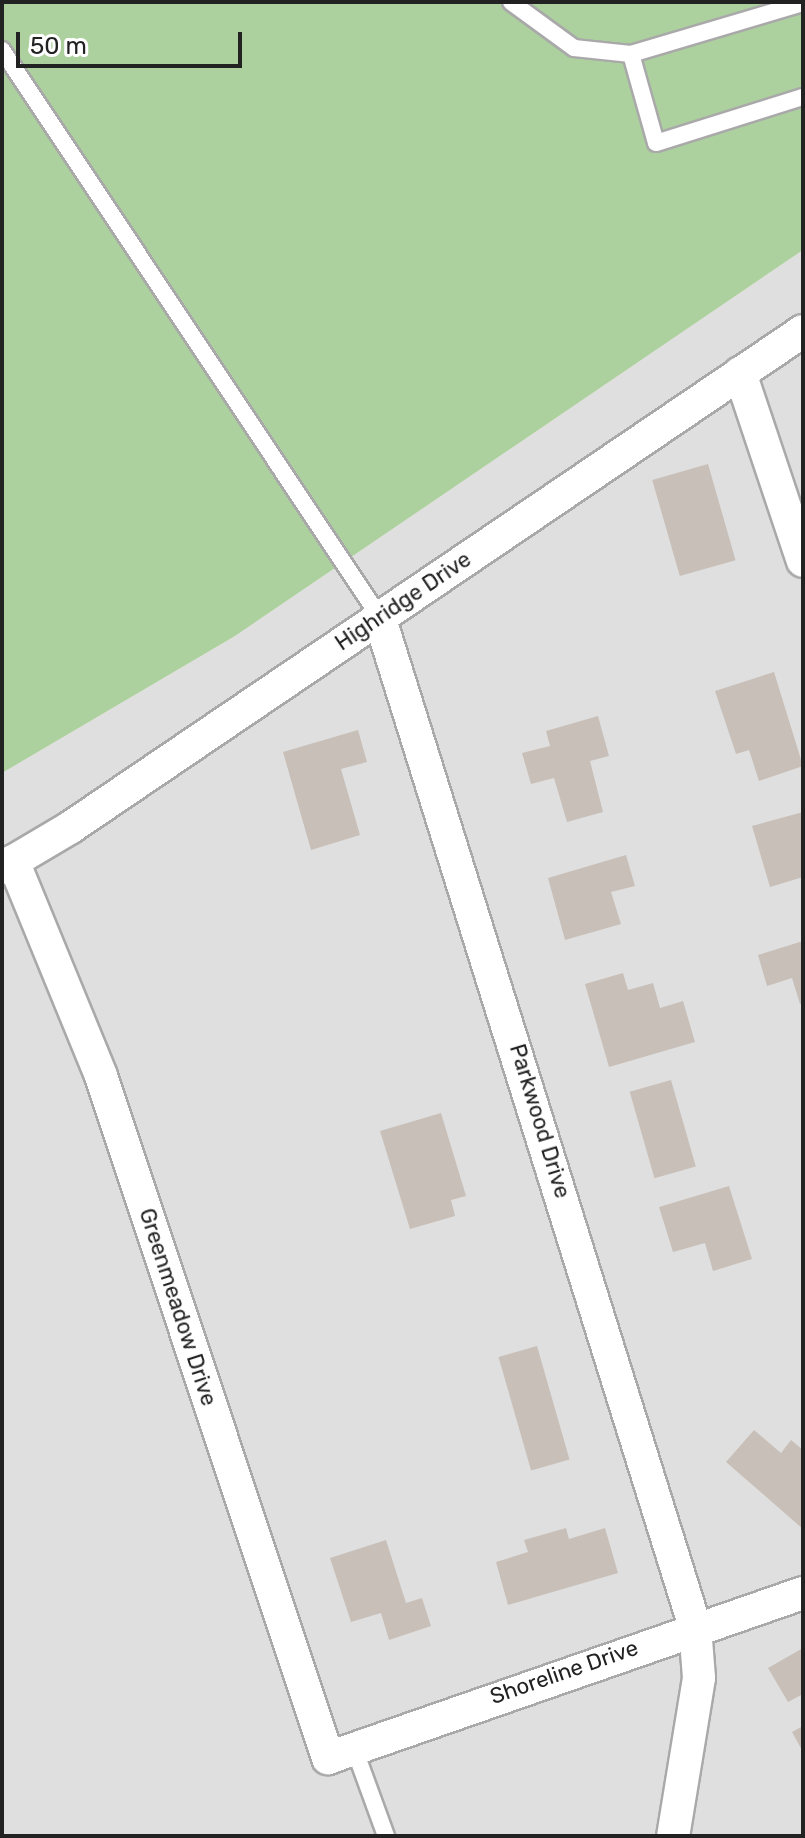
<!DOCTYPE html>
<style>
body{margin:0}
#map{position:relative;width:805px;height:1838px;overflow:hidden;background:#f2efe9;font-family:Rubik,sans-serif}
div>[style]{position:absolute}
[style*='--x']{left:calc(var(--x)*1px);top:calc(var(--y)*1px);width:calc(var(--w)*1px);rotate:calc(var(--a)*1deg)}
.residential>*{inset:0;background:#e0dfdf}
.forest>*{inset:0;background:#add19e}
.building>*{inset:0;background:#c7bfb8;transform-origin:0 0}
.roads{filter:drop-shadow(2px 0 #a9a9a9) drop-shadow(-2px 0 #a9a9a9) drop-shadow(0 2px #a9a9a9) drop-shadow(0 -2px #a9a9a9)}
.lane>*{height:16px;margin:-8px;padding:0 8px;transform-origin:8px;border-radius:8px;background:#fff}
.street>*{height:32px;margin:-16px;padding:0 16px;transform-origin:16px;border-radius:16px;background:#fff}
span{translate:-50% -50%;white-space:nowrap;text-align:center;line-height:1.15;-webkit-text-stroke:7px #fff;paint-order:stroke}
.street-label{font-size:22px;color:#222}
.frame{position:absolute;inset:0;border:4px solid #222;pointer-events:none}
.scale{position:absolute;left:16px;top:32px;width:226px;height:36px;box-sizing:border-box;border:4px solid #222;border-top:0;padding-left:10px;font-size:24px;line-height:28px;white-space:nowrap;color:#222;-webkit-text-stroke:6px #fff;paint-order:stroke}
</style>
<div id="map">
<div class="residential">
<div style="clip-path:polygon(803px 250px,803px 1836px,2px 1836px,2px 773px,235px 636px)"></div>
</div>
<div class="forest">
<div style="clip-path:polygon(2px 2px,803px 2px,803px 250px,235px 636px,2px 773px)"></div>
</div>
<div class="building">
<div style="left:708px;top:464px;width:100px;height:58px;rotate:74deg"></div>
<div style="clip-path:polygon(774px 672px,803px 766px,759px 781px,749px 750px,736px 754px,715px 691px)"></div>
<div style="clip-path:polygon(598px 716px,609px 756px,590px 761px,603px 812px,567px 822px,554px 778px,531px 784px,522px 753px,550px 746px,546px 731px)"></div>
<div style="clip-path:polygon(358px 730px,367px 762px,341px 769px,360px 835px,311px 850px,283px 752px)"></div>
<div style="clip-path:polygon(803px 812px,803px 877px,770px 887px,752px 826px)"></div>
<div style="clip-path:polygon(626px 855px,635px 886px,611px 892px,621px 924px,565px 940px,548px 878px)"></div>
<div style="clip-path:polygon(803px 941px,803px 1003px,800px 1004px,792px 978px,767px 986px,758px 955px)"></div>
<div style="clip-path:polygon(623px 973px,628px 990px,653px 983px,660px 1008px,683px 1001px,695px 1042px,609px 1067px,585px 984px)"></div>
<div style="left:671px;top:1080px;width:90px;height:43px;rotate:74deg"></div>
<div style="clip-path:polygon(441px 1113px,466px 1196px,451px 1200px,455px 1216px,410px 1229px,380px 1131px)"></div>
<div style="clip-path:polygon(729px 1186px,752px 1259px,713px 1271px,705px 1243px,673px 1252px,659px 1207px)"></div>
<div style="left:537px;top:1346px;width:118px;height:40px;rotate:74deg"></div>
<div style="clip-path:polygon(754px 1430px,781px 1453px,791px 1440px,803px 1450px,803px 1529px,726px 1462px)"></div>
<div style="clip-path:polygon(566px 1528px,569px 1539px,605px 1528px,618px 1573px,508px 1605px,496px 1562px,528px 1552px,524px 1540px)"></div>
<div style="clip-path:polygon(386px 1540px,406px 1603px,422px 1598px,431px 1626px,389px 1640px,381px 1613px,351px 1622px,330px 1558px)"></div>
<div style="clip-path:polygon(803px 1648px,803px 1694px,788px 1702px,768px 1668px)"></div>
<div style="clip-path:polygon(803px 1726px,803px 1752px,792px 1732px)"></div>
</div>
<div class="roads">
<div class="lane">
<div style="--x:511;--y:2;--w:78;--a:36.1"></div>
<div style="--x:574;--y:48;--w:57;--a:6"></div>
<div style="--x:631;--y:54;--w:179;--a:-16.5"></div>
<div style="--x:2;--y:50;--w:680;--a:56.33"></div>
<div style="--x:631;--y:54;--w:92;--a:74.3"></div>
<div style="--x:656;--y:143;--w:154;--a:-17.4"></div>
<div style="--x:354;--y:1748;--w:94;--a:70"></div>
</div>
<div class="street">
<div style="--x:740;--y:373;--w:198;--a:71.5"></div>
<div style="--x:379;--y:616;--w:1059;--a:72.64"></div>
<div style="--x:695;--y:1627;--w:51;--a:85.5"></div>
<div style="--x:699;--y:1678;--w:160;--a:99.3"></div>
<div style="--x:13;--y:861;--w:232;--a:67.7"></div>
<div style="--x:101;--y:1076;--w:719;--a:71.59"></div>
<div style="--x:328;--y:1758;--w:503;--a:-19.16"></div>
<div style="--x:2;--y:868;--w:80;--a:-30.7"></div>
<div style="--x:71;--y:827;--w:884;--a:-34.12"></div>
</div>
</div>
<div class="street-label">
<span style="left:403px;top:601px;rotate:-34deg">Highridge Drive</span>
<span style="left:540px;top:1121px;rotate:73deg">Parkwood Drive</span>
<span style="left:178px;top:1307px;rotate:72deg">Greenmeadow Drive</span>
<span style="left:564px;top:1672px;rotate:-19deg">Shoreline Drive</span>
</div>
<div class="frame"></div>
<div class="scale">50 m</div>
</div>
